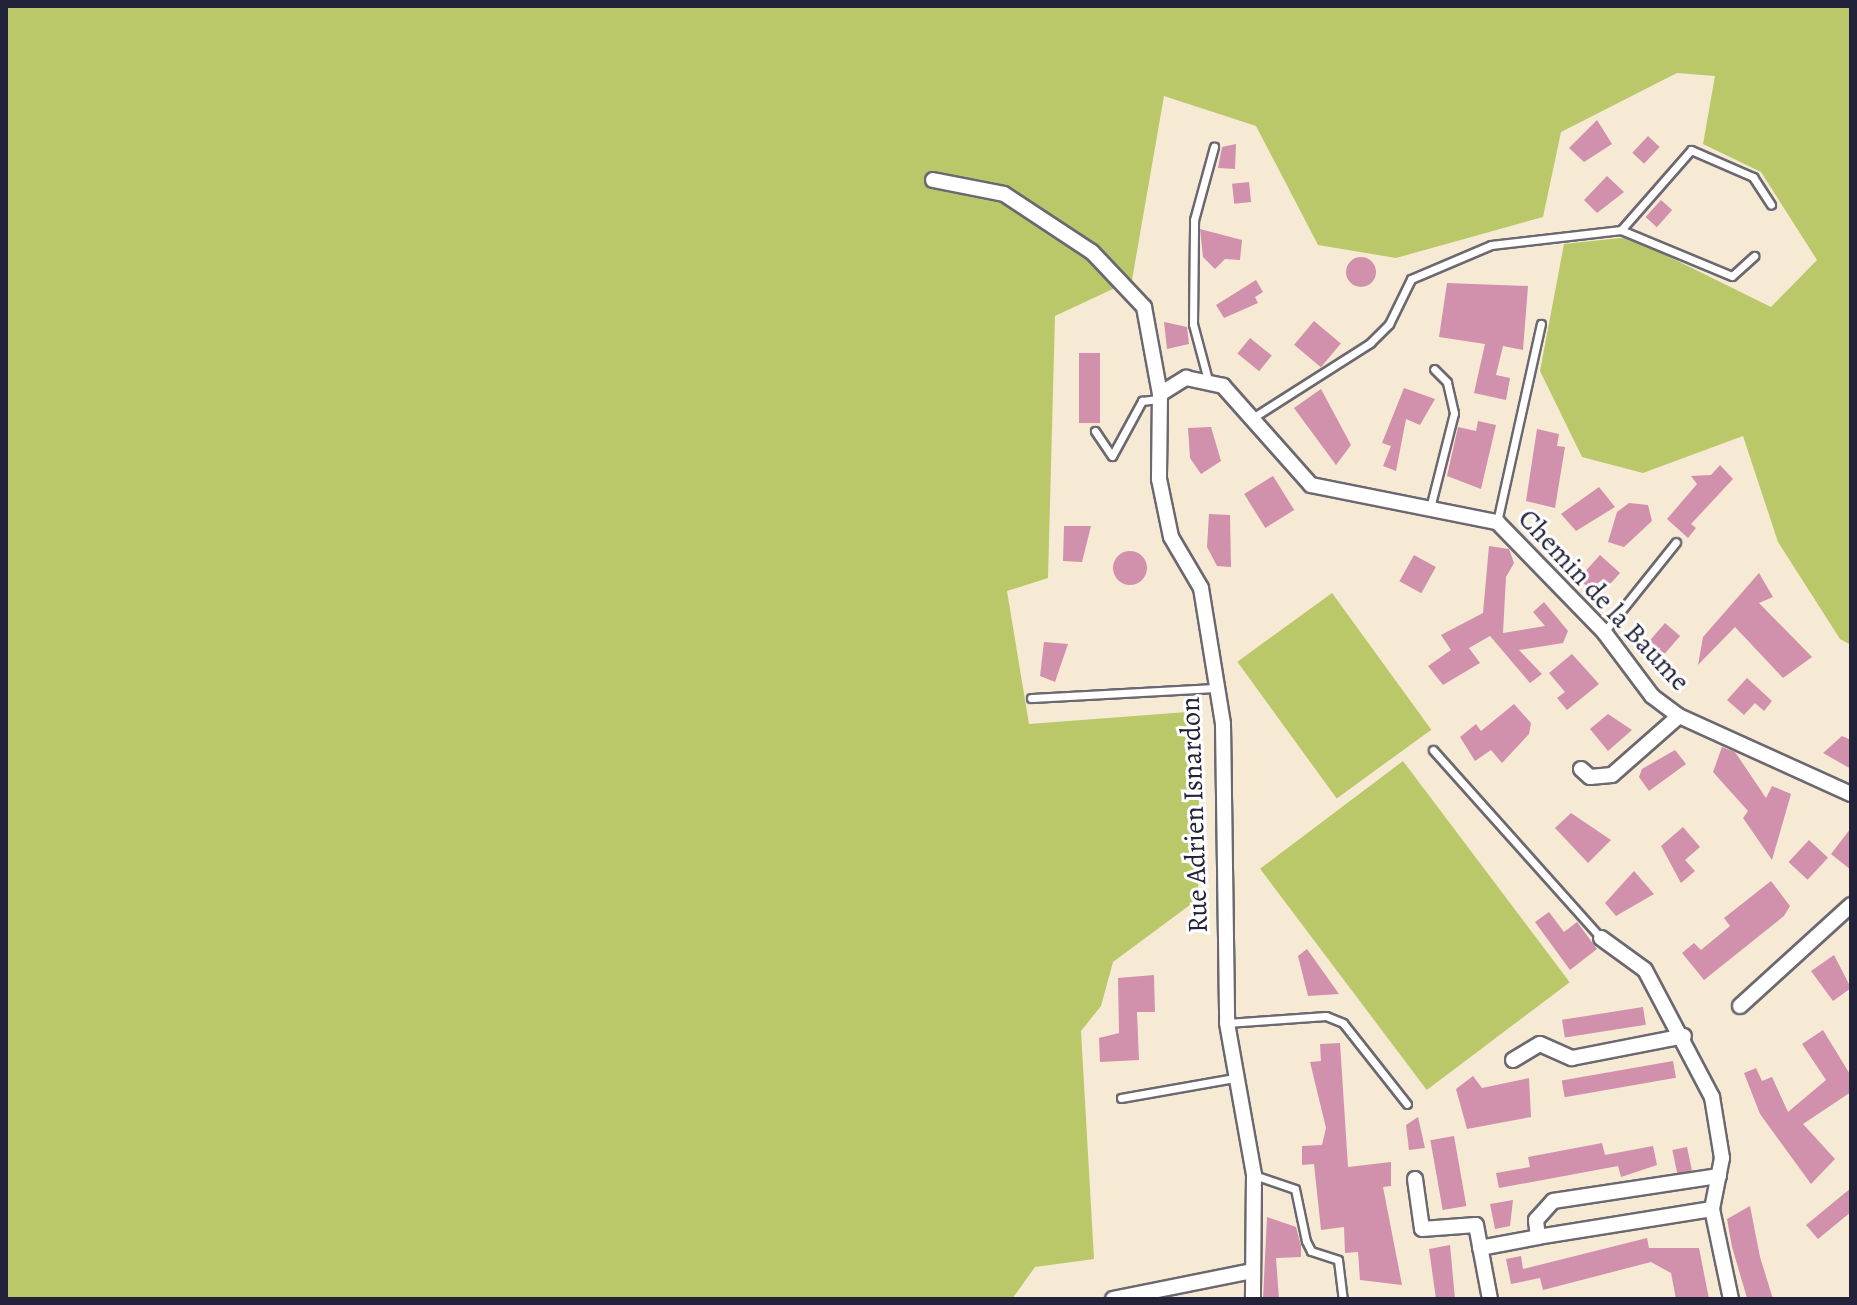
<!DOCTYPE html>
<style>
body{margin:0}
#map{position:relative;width:1857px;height:1305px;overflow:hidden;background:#f6ead5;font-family:Alegreya,serif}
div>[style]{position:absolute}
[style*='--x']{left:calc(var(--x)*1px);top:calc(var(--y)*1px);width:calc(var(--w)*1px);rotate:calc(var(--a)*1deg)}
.green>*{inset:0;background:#bbc869;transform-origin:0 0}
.building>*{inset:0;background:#d190ac;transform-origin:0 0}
.round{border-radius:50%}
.roads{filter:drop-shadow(2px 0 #6c6871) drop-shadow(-2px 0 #6c6871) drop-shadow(0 2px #6c6871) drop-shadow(0 -2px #6c6871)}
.service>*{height:7px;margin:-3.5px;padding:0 3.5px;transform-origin:3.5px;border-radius:3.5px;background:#fff}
.minor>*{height:14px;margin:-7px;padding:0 7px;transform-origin:7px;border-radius:7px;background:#fff}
span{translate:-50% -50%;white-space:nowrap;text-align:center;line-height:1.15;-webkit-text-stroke:6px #fff;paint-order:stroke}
.street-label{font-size:28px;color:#22223b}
.frame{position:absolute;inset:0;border:8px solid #22223b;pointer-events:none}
</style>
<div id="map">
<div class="green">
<div style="clip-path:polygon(6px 6px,1851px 6px,1851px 645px,1840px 639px,1778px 542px,1743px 436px,1643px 473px,1582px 457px,1540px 371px,1564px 244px,1629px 237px,1771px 307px,1817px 260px,1761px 172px,1703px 144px,1715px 76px,1677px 73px,1561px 132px,1543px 217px,1396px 258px,1318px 245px,1256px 126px,1164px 96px,1132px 280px,1055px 316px,1048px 578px,1007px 591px,1029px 724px,1200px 711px,1198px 899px,1113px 962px,1101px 1006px,1081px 1031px,1094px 1259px,1035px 1267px,1012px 1299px,6px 1299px)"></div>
<div style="left:1332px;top:593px;width:169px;height:117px;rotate:54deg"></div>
<div style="left:1403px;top:761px;width:277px;height:179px;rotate:53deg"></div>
</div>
<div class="building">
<div style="clip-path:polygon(1597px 120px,1612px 144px,1584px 162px,1569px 148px)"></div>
<div style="left:1648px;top:136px;width:16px;height:23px;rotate:43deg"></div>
<div style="clip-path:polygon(1236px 144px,1235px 169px,1218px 168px,1222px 147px)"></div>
<div style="clip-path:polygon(1607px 176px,1624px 192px,1597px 213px,1584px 200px)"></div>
<div style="left:1249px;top:182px;width:20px;height:17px;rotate:84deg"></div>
<div style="left:1661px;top:200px;width:15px;height:23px;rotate:42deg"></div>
<div style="clip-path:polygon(1200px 229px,1242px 240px,1240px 260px,1225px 259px,1215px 269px,1203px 257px)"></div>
<div class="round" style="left:1346px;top:257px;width:30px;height:30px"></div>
<div style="clip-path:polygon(1256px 280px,1263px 292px,1255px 297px,1258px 303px,1224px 318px,1216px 305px)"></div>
<div style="clip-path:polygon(1447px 283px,1528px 286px,1523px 350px,1503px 346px,1496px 375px,1510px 378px,1506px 400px,1474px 393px,1485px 344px,1439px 337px)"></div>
<div style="left:1314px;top:321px;width:35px;height:31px;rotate:40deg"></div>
<div style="clip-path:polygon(1164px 322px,1187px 327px,1189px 344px,1167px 349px)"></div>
<div style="left:1250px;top:338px;width:28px;height:20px;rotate:39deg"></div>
<div style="left:1079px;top:353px;width:21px;height:70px"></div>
<div style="clip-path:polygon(1404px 388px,1435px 399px,1420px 425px,1406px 419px,1396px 471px,1383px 466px,1391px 446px,1382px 443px)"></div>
<div style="clip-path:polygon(1321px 389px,1351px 445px,1336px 465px,1294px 408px)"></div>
<div style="clip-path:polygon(1478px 421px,1496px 425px,1481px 489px,1447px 476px,1458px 427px,1476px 431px)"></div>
<div style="clip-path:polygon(1211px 427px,1221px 461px,1201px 474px,1190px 458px,1188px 428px)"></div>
<div style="clip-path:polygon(1537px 429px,1559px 434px,1557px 446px,1565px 447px,1555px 508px,1526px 501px)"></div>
<div style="clip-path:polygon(1720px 465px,1733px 479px,1691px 524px,1696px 528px,1688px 538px,1667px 519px,1697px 484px,1691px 476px,1711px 475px)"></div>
<div style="left:1273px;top:476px;width:40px;height:34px;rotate:58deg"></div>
<div style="clip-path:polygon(1599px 487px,1615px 507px,1576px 531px,1561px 514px)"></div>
<div style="clip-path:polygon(1629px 503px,1648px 505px,1652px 521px,1624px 547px,1608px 542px,1617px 512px)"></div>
<div style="clip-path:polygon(1209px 514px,1230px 515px,1231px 567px,1217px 566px,1207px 547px)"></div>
<div style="clip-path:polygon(1064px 526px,1091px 526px,1082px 562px,1063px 561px)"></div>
<div style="clip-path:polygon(1489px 546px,1509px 549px,1514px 563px,1506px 577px,1503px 633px,1545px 626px,1533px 612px,1544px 602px,1568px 631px,1563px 643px,1519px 650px,1542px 674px,1530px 683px,1490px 636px,1469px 648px,1480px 663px,1443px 685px,1428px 666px,1451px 650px,1441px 635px,1483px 613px)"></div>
<div class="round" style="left:1113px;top:551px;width:34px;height:34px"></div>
<div style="left:1414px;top:555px;width:25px;height:30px;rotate:29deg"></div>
<div style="left:1600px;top:555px;width:27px;height:32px;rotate:42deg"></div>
<div style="clip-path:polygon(1759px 573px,1773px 597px,1759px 603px,1812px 657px,1783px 678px,1735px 627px,1698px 665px,1703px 637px)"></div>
<div style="left:1665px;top:623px;width:20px;height:36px;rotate:41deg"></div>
<div style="clip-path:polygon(1044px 642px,1068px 644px,1055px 682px,1040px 676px)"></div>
<div style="clip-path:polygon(1572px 654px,1599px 684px,1567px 710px,1557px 698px,1565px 692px,1549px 673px)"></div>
<div style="clip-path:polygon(1747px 678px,1772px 701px,1764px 711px,1755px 703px,1744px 715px,1727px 700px)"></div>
<div style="clip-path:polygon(1514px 704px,1531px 723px,1529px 734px,1502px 763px,1491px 750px,1475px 761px,1460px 737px,1476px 724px,1481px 731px)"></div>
<div style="clip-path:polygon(1608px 714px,1632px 730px,1608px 751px,1590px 729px)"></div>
<div style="clip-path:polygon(1842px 736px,1851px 740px,1851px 769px,1823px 753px)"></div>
<div style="clip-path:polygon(1722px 747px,1735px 752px,1766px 798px,1772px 786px,1791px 794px,1772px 860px,1743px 818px,1748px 811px,1713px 772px)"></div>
<div style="clip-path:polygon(1675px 750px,1686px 764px,1649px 791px,1639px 777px,1642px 769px)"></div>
<div style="clip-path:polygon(1571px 813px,1611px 840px,1588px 863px,1555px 828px)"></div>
<div style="clip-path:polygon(1683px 827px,1700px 847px,1685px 860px,1695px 871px,1681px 883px,1661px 846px)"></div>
<div style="clip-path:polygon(1851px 828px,1851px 870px,1831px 854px)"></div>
<div style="left:1809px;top:840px;width:26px;height:30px;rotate:43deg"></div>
<div style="clip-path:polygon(1634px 871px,1654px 894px,1616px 916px,1605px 903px)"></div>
<div style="clip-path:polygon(1771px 881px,1790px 906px,1784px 916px,1704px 980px,1682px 953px,1694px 943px,1701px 950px,1730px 926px,1724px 918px)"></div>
<div style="clip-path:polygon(1549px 912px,1564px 932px,1577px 922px,1597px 949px,1570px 970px,1535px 922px)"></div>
<div style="clip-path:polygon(1307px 949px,1339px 994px,1308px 996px,1298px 956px)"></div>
<div style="clip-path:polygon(1834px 955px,1851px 988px,1833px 1001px,1811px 971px)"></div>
<div style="clip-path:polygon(1154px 975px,1155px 1012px,1137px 1012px,1139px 1060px,1100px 1062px,1099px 1038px,1119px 1033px,1118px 978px)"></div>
<div style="left:1643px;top:1007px;width:18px;height:82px;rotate:81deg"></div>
<div style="clip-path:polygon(1823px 1030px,1851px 1076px,1851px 1092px,1803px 1124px,1835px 1159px,1811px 1184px,1760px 1114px,1744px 1073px,1756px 1068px,1762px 1081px,1772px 1077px,1788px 1112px,1826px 1080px,1802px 1044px)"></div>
<div style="clip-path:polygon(1340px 1043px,1348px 1167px,1391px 1162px,1391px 1186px,1383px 1187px,1402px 1285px,1360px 1280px,1358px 1252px,1345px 1253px,1344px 1227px,1321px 1230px,1314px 1164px,1302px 1165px,1302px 1146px,1322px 1145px,1326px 1128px,1310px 1062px,1321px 1061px,1320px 1044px)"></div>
<div style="left:1673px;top:1061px;width:17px;height:113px;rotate:80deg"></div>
<div style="clip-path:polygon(1473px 1076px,1482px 1088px,1529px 1078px,1531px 1117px,1467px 1129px,1456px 1089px)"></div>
<div style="clip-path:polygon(1418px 1117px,1425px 1148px,1409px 1150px,1406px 1125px)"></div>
<div style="left:1454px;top:1136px;width:71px;height:24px;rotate:80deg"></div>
<div style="clip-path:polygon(1602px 1143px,1605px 1155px,1653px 1146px,1657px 1165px,1621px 1177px,1618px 1166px,1499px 1188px,1496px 1173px,1530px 1167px,1528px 1157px)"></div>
<div style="left:1687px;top:1147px;width:24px;height:15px;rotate:78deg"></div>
<div style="clip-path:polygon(1851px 1188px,1851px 1212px,1818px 1239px,1806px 1225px)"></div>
<div style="clip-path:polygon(1513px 1200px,1510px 1226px,1495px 1229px,1490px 1204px)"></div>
<div style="clip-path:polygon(1750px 1206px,1760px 1257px,1773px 1299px,1747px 1298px,1732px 1247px,1727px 1219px)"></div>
<div style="clip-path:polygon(1267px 1217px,1296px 1227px,1301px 1246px,1301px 1257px,1276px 1258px,1279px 1299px,1263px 1299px)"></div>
<div style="clip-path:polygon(1647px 1238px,1649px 1248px,1699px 1248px,1709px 1299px,1676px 1299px,1671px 1273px,1651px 1262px,1543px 1290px,1540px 1278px,1511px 1284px,1506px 1259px,1521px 1256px,1523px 1269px)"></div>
<div style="clip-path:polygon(1450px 1245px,1455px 1299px,1436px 1299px,1429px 1249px)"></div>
</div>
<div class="roads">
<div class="service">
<div style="--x:1621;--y:230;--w:120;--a:22.5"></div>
<div style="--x:1732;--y:276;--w:30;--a:-42"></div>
<div style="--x:1208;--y:380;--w:58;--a:-105"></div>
<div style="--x:1193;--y:324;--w:104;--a:-89.4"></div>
<div style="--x:1194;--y:220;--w:76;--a:-74.7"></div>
<div style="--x:1254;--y:417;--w:138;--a:-32.5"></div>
<div style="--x:1370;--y:343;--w:27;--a:-45"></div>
<div style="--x:1389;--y:324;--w:50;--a:-63.9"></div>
<div style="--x:1411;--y:279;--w:87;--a:-23"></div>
<div style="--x:1491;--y:245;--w:131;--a:-6.6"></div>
<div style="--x:1621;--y:230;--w:106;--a:-48.8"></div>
<div style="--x:1691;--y:150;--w:68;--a:23.5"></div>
<div style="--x:1753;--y:177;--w:33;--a:57"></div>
<div style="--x:1095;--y:431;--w:30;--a:56"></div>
<div style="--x:1112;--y:456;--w:63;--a:-61.4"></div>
<div style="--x:1142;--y:401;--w:16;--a:-7"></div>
<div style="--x:1430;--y:508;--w:98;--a:-75.8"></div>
<div style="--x:1454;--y:413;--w:32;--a:-103"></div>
<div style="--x:1447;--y:382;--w:18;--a:-135"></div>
<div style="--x:1497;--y:522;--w:203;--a:-77.5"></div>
<div style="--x:1604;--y:632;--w:115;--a:-51.3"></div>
<div style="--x:1031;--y:698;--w:185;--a:-3.1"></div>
<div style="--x:1433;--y:750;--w:252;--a:48.2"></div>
<div style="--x:1227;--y:1023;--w:99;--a:-4"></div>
<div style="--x:1326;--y:1016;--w:18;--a:22"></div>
<div style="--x:1343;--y:1023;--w:103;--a:51.7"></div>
<div style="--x:1121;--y:1098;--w:115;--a:-10"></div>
<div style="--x:1254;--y:1175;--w:43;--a:18.9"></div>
<div style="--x:1295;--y:1189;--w:53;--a:78.1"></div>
<div style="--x:1306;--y:1241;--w:11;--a:63"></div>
<div style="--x:1311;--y:1251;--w:28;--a:18"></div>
<div style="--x:1338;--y:1260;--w:39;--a:83"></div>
</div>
<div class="minor">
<div style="--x:933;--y:180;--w:72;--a:11.2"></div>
<div style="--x:1004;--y:194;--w:105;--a:33.4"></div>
<div style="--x:1092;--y:252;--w:76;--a:46.6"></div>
<div style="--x:1144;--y:307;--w:88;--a:79.6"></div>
<div style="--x:1160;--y:394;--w:85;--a:90.7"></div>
<div style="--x:1159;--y:479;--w:59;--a:78.3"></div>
<div style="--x:1171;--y:537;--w:59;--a:59.5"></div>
<div style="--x:1201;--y:588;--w:138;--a:80.8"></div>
<div style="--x:1223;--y:724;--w:299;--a:89.2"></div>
<div style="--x:1227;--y:1023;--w:154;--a:79.9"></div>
<div style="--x:1254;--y:1175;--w:124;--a:90.5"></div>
<div style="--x:1160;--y:394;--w:31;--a:-32"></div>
<div style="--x:1186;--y:378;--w:38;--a:12"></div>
<div style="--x:1223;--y:386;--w:132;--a:48.4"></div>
<div style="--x:1311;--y:485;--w:190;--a:11.3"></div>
<div style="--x:1497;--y:522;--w:153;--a:45.8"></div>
<div style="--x:1604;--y:632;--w:80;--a:53.1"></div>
<div style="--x:1652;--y:696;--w:34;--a:37"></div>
<div style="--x:1679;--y:716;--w:189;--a:24.4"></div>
<div style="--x:1581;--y:769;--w:12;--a:42"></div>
<div style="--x:1590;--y:777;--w:22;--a:-5"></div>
<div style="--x:1612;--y:775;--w:89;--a:-41.4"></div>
<div style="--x:1601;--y:938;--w:54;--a:36"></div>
<div style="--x:1645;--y:970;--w:144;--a:62.2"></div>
<div style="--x:1712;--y:1097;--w:62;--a:80.7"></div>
<div style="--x:1722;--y:1158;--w:52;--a:101.1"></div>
<div style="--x:1712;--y:1209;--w:92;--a:78.1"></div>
<div style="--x:1740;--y:1006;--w:150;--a:-42.3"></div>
<div style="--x:1513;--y:1060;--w:31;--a:-31"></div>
<div style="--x:1540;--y:1044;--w:35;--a:24"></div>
<div style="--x:1572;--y:1058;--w:114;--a:-11.1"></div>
<div style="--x:1415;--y:1179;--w:50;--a:82"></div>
<div style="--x:1422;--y:1229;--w:54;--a:-4.2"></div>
<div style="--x:1476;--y:1225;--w:75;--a:79.3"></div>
<div style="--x:1712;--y:1209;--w:176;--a:170.9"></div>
<div style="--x:1538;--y:1237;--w:17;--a:-97"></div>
<div style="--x:1536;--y:1220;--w:25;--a:-48"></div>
<div style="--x:1553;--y:1201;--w:168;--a:-8.6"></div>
<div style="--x:1480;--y:1248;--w:59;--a:-10.7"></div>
<div style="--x:1113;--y:1299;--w:142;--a:-11.4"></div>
</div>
</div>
<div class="street-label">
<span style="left:1604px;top:600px;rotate:47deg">Chemin de la Baume</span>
<span style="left:1194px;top:815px;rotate:-92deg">Rue Adrien Isnardon</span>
</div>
<div class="frame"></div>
</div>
